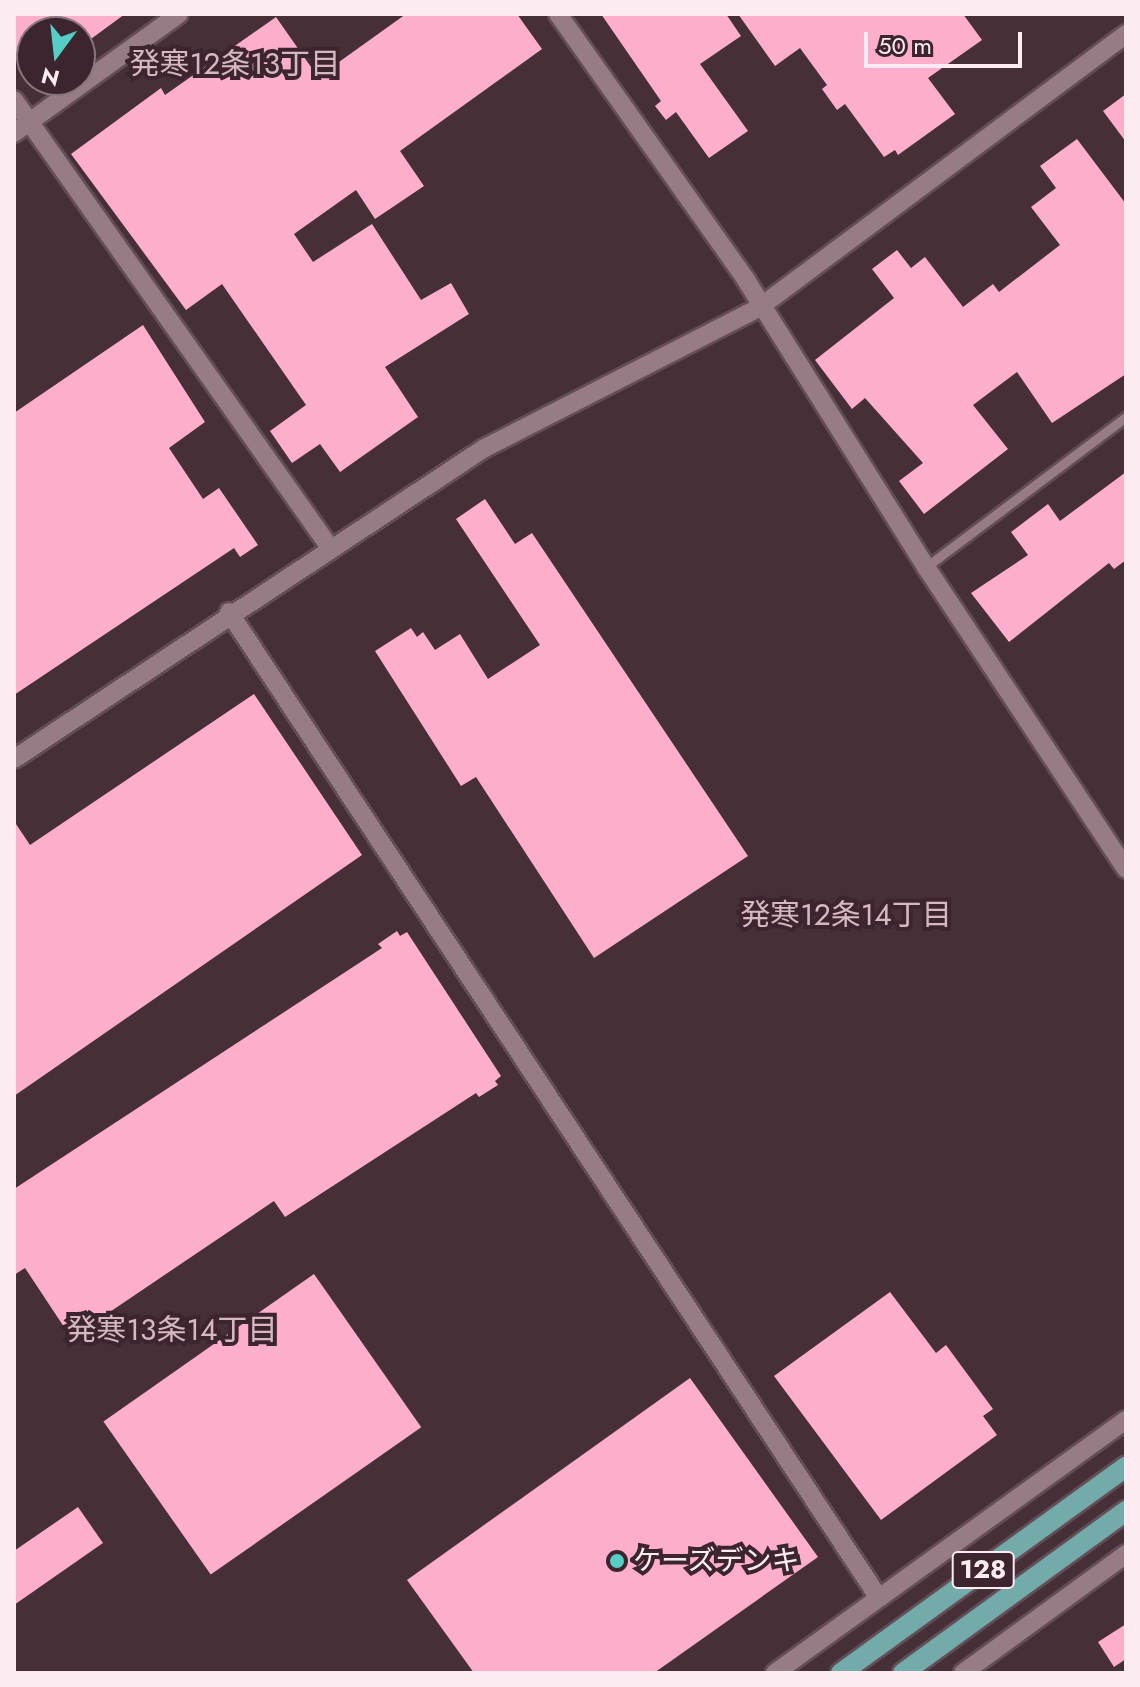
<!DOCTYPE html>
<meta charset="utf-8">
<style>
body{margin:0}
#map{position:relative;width:1140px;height:1687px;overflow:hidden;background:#472f38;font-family:Jost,"Noto Sans JP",sans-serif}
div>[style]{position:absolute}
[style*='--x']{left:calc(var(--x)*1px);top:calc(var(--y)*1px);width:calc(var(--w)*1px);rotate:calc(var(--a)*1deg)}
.building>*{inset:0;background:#feaecd;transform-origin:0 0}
.roads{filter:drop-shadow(2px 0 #624e56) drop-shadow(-2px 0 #624e56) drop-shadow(0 2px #624e56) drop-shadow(0 -2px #624e56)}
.service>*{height:9px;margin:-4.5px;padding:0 4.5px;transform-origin:4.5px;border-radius:4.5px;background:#977b85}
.minor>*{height:18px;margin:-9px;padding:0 9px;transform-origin:9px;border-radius:9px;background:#977b85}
.primary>*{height:20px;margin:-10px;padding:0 10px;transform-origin:10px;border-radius:10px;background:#73aaaa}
.dots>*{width:22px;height:22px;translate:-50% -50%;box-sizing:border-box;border:4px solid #3c252e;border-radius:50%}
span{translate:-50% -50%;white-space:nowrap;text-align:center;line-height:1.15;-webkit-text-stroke:8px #3c252e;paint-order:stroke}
.shield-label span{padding:2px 6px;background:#3c252e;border:2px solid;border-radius:6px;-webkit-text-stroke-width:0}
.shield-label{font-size:26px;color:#fcecf2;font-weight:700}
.poi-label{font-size:28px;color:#fcecf2}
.left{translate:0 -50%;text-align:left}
.neighbourhood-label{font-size:30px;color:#d6b7c2}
.frame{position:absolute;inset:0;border:16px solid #fcecf2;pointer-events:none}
.north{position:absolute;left:16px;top:16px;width:80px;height:80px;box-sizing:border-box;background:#3c252e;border:2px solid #89757c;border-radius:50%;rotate:195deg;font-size:22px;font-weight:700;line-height:32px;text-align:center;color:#fcecf2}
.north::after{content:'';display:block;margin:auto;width:28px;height:36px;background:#55cec6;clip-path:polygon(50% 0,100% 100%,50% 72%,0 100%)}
.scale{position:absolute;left:864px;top:32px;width:158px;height:36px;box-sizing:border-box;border:4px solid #fcecf2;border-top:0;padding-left:10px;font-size:24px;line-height:28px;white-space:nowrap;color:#fcecf2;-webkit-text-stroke:6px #3c252e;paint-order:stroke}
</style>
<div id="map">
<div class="building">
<div style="clip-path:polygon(14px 14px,125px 14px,80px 47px,80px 32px,32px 32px,32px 80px,14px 56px)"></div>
<div style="clip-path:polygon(406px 14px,517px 14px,542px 49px,400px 151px,424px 186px,375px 219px,356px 190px,294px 234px,313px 262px,372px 224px,421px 300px,451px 283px,469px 314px,385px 367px,418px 417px,340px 472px,320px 444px,292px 463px,270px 431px,306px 405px,222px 284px,186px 310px,71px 154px,161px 88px,165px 95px,276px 17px,318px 77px)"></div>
<div style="clip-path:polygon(601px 14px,726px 14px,741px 36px,700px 64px,748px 131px,709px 158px,676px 112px,666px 120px,655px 106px,661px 101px)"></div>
<div style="clip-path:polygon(738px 14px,963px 14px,982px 40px,928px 78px,955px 114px,898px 155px,895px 150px,884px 157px,845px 104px,837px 110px,822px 89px,827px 85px,800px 48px,775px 66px)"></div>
<div style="clip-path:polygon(1126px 94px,1126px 142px,1103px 111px)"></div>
<div style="clip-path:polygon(1077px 139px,1126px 204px,1126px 374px,1052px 423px,1017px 372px,973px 405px,1008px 449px,924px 514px,899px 481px,923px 463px,865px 398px,852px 409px,815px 360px,894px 298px,872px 269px,897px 250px,911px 268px,925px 257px,963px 307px,993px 284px,999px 292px,1060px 245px,1031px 207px,1056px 188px,1040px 166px)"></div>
<div style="clip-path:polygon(143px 325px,205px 422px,169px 448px,203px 499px,219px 488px,258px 545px,240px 557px,234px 548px,14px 695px,14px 413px)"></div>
<div style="clip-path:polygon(1126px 472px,1126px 560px,1114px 569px,1109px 563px,1009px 642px,971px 593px,1028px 555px,1011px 532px,1048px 504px,1060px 521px)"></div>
<div style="clip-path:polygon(485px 499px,515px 544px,532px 533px,748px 856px,594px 958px,476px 777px,461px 786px,375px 651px,411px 628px,417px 637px,423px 632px,435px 650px,460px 634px,488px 679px,540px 645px,456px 519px)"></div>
<div style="clip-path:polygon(254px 694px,362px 855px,14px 1096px,14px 821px,30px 845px)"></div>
<div style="clip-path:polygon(397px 931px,400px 936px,407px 932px,501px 1076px,495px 1081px,498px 1085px,479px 1097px,476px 1093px,285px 1217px,274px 1201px,92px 1324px,86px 1316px,66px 1330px,25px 1268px,14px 1275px,14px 1189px,382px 948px,378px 944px)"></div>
<div style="left:314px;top:1274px;width:187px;height:257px;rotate:55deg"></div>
<div style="clip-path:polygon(890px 1292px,936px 1353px,946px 1345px,993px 1409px,983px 1416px,997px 1435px,881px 1520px,774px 1376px)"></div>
<div style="clip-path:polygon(690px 1378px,818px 1557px,654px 1673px,474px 1673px,407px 1580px)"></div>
<div style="clip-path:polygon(78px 1507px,103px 1543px,14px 1605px,14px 1551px)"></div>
<div style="clip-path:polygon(1126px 1624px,1126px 1659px,1114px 1667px,1098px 1642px)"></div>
</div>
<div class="roads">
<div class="service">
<div style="--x:926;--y:567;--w:250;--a:-36.9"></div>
</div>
<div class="minor">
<div style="--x:558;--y:14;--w:326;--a:54.7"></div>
<div style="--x:746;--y:280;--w:339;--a:57.9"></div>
<div style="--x:926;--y:567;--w:362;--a:56.5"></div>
<div style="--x:14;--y:100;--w:550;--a:54.78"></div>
<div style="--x:14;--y:133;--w:203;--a:-35.8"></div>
<div style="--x:229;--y:612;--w:1181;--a:56.61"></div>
<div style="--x:14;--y:759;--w:562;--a:-33.46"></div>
<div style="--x:483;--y:449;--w:311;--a:-27.1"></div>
<div style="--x:760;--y:307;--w:457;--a:-36.7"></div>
<div style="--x:775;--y:1673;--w:433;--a:-35.8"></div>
<div style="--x:963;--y:1673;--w:202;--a:-36.1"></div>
</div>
<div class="primary">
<div style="--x:841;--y:1673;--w:352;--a:-35.9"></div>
<div style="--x:903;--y:1673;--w:276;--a:-36"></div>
</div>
</div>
<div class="dots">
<div style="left:617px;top:1561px;background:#55cec6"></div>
</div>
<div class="shield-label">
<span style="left:983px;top:1570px">128</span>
</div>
<div class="poi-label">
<span class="left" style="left:633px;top:1561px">ケーズデンキ</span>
</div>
<div class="neighbourhood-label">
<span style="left:235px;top:64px">発寒12条13丁目</span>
<span style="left:846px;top:915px">発寒12条14丁目</span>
<span style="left:172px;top:1330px">発寒13条14丁目</span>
</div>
<div class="frame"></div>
<div class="north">N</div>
<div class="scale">50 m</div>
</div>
